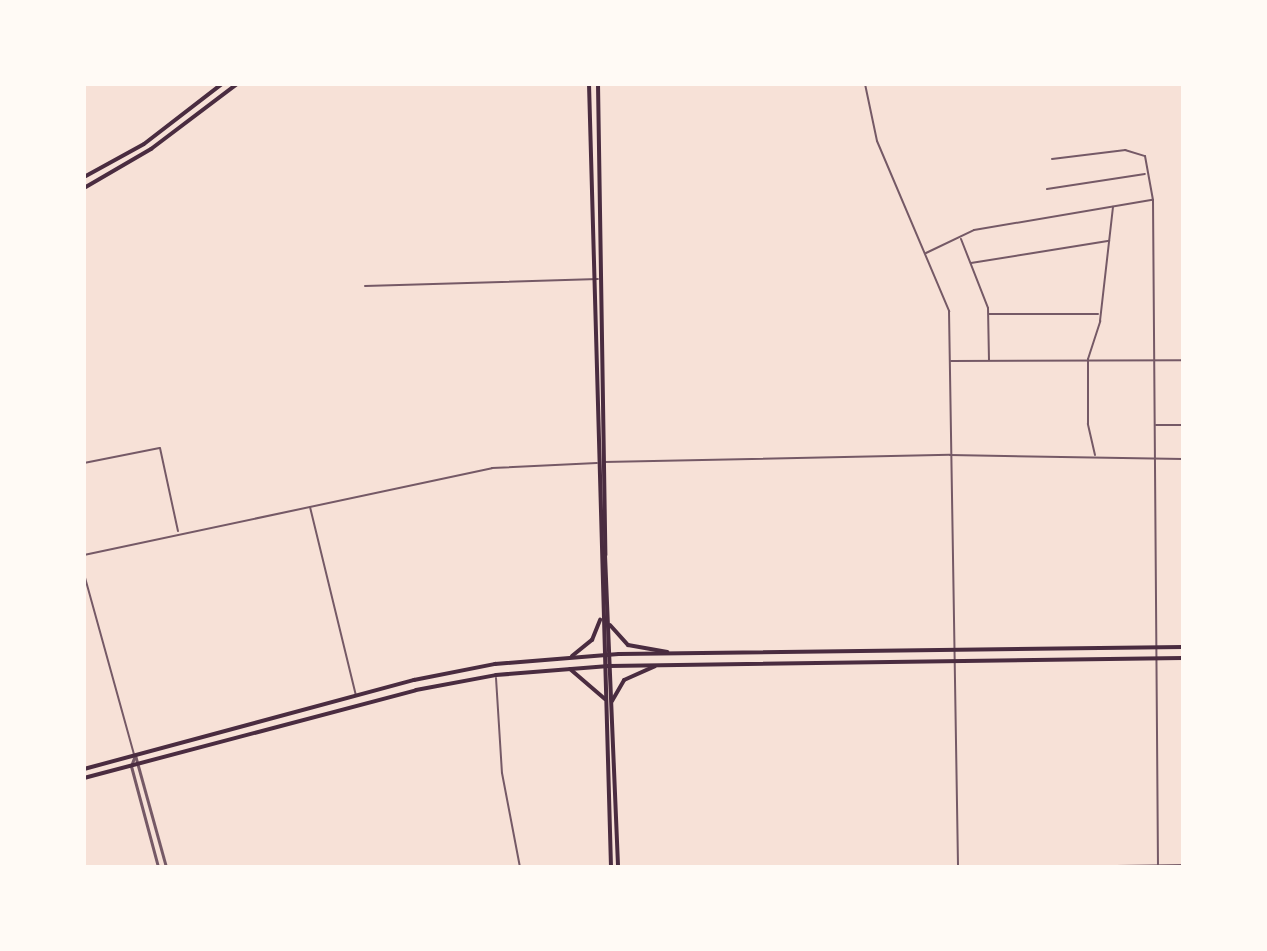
<!DOCTYPE html>
<style>
body{margin:0}
#map{position:relative;width:1267px;height:951px;overflow:hidden;background:#f7e1d7;font-family:"Noto Sans",sans-serif}
div>[style]{position:absolute}
[style*='--x']{left:calc(var(--x)*1px);top:calc(var(--y)*1px);width:calc(var(--w)*1px);rotate:calc(var(--a)*1deg)}
.minor>*{height:2px;margin:-1px;padding:0 1px;transform-origin:1px;border-radius:1px;background:#755966}
.tertiary>*{height:3px;margin:-1.5px;padding:0 1.5px;transform-origin:1.5px;border-radius:1.5px;background:#755966}
.primary>*{height:4px;margin:-2px;padding:0 2px;transform-origin:2px;border-radius:2px;background:#4a2c40}
span{translate:-50% -50%;white-space:nowrap;text-align:center;line-height:1.15;-webkit-text-stroke:8px #fffaf5;paint-order:stroke}
.frame{position:absolute;inset:0;border:86px solid #fffaf5;pointer-events:none}
</style>
<div id="map">
<div class="minor">
<div style="--x:865;--y:84;--w:58;--a:78.1"></div>
<div style="--x:877;--y:141;--w:185;--a:67"></div>
<div style="--x:949;--y:311;--w:556;--a:89.07"></div>
<div style="--x:1052;--y:159;--w:74;--a:-7"></div>
<div style="--x:1125;--y:150;--w:21;--a:17"></div>
<div style="--x:1145;--y:156;--w:45;--a:79.7"></div>
<div style="--x:1153;--y:200;--w:667;--a:89.57"></div>
<div style="--x:1047;--y:189;--w:99;--a:-8.7"></div>
<div style="--x:961;--y:239;--w:74;--a:68.6"></div>
<div style="--x:988;--y:308;--w:52;--a:88.9"></div>
<div style="--x:926;--y:253;--w:53;--a:-25.6"></div>
<div style="--x:974;--y:230;--w:181;--a:-9.6"></div>
<div style="--x:971;--y:263;--w:140;--a:-9.1"></div>
<div style="--x:365;--y:286;--w:233;--a:-1.7"></div>
<div style="--x:989;--y:314;--w:109;--a:0"></div>
<div style="--x:951;--y:361;--w:232;--a:-0.2"></div>
<div style="--x:1156;--y:425;--w:27;--a:0"></div>
<div style="--x:1095;--y:455;--w:32;--a:-103"></div>
<div style="--x:1088;--y:424;--w:65;--a:-90"></div>
<div style="--x:1088;--y:359;--w:40;--a:-72"></div>
<div style="--x:1100;--y:321;--w:115;--a:-83.5"></div>
<div style="--x:604;--y:462;--w:346;--a:-1.2"></div>
<div style="--x:950;--y:455;--w:233;--a:1"></div>
<div style="--x:84;--y:463;--w:77;--a:-11.2"></div>
<div style="--x:160;--y:448;--w:85;--a:77.8"></div>
<div style="--x:310;--y:507;--w:194;--a:76.3"></div>
<div style="--x:84;--y:555;--w:417;--a:-12"></div>
<div style="--x:492;--y:468;--w:105;--a:-2.7"></div>
<div style="--x:84;--y:574;--w:187;--a:74.5"></div>
<div style="--x:496;--y:678;--w:95;--a:86.4"></div>
<div style="--x:502;--y:773;--w:96;--a:79.2"></div>
<div style="--x:609;--y:867;--w:194;--a:0"></div>
<div style="--x:1050;--y:867;--w:133;--a:-0.9"></div>
</div>
<div class="tertiary">
<div style="--x:135;--y:755;--w:12;--a:110"></div>
<div style="--x:131;--y:766;--w:105;--a:75"></div>
<div style="--x:135;--y:755;--w:116;--a:74.5"></div>
</div>
<div class="primary">
<div style="--x:589;--y:84;--w:783;--a:88.39"></div>
<div style="--x:598;--y:84;--w:471;--a:89.1"></div>
<div style="--x:605;--y:555;--w:312;--a:87.6"></div>
<div style="--x:84;--y:177;--w:68;--a:-28.8"></div>
<div style="--x:144;--y:144;--w:98;--a:-37.6"></div>
<div style="--x:84;--y:188;--w:78;--a:-30.2"></div>
<div style="--x:151;--y:149;--w:108;--a:-37.1"></div>
<div style="--x:610;--y:625;--w:27;--a:48"></div>
<div style="--x:628;--y:645;--w:40;--a:10"></div>
<div style="--x:572;--y:656;--w:26;--a:-39"></div>
<div style="--x:592;--y:640;--w:22;--a:-68"></div>
<div style="--x:570;--y:669;--w:46;--a:40.6"></div>
<div style="--x:612;--y:701;--w:24;--a:-60"></div>
<div style="--x:624;--y:680;--w:34;--a:-24"></div>
<div style="--x:84;--y:769;--w:342;--a:-15.1"></div>
<div style="--x:414;--y:680;--w:83;--a:-11.2"></div>
<div style="--x:495;--y:664;--w:124;--a:-4.6"></div>
<div style="--x:619;--y:654;--w:564;--a:-0.71"></div>
<div style="--x:84;--y:778;--w:343;--a:-14.8"></div>
<div style="--x:416;--y:690;--w:81;--a:-10.6"></div>
<div style="--x:496;--y:675;--w:113;--a:-4.6"></div>
<div style="--x:609;--y:666;--w:574;--a:-0.8"></div>
</div>
<div class="frame"></div>
</div>
